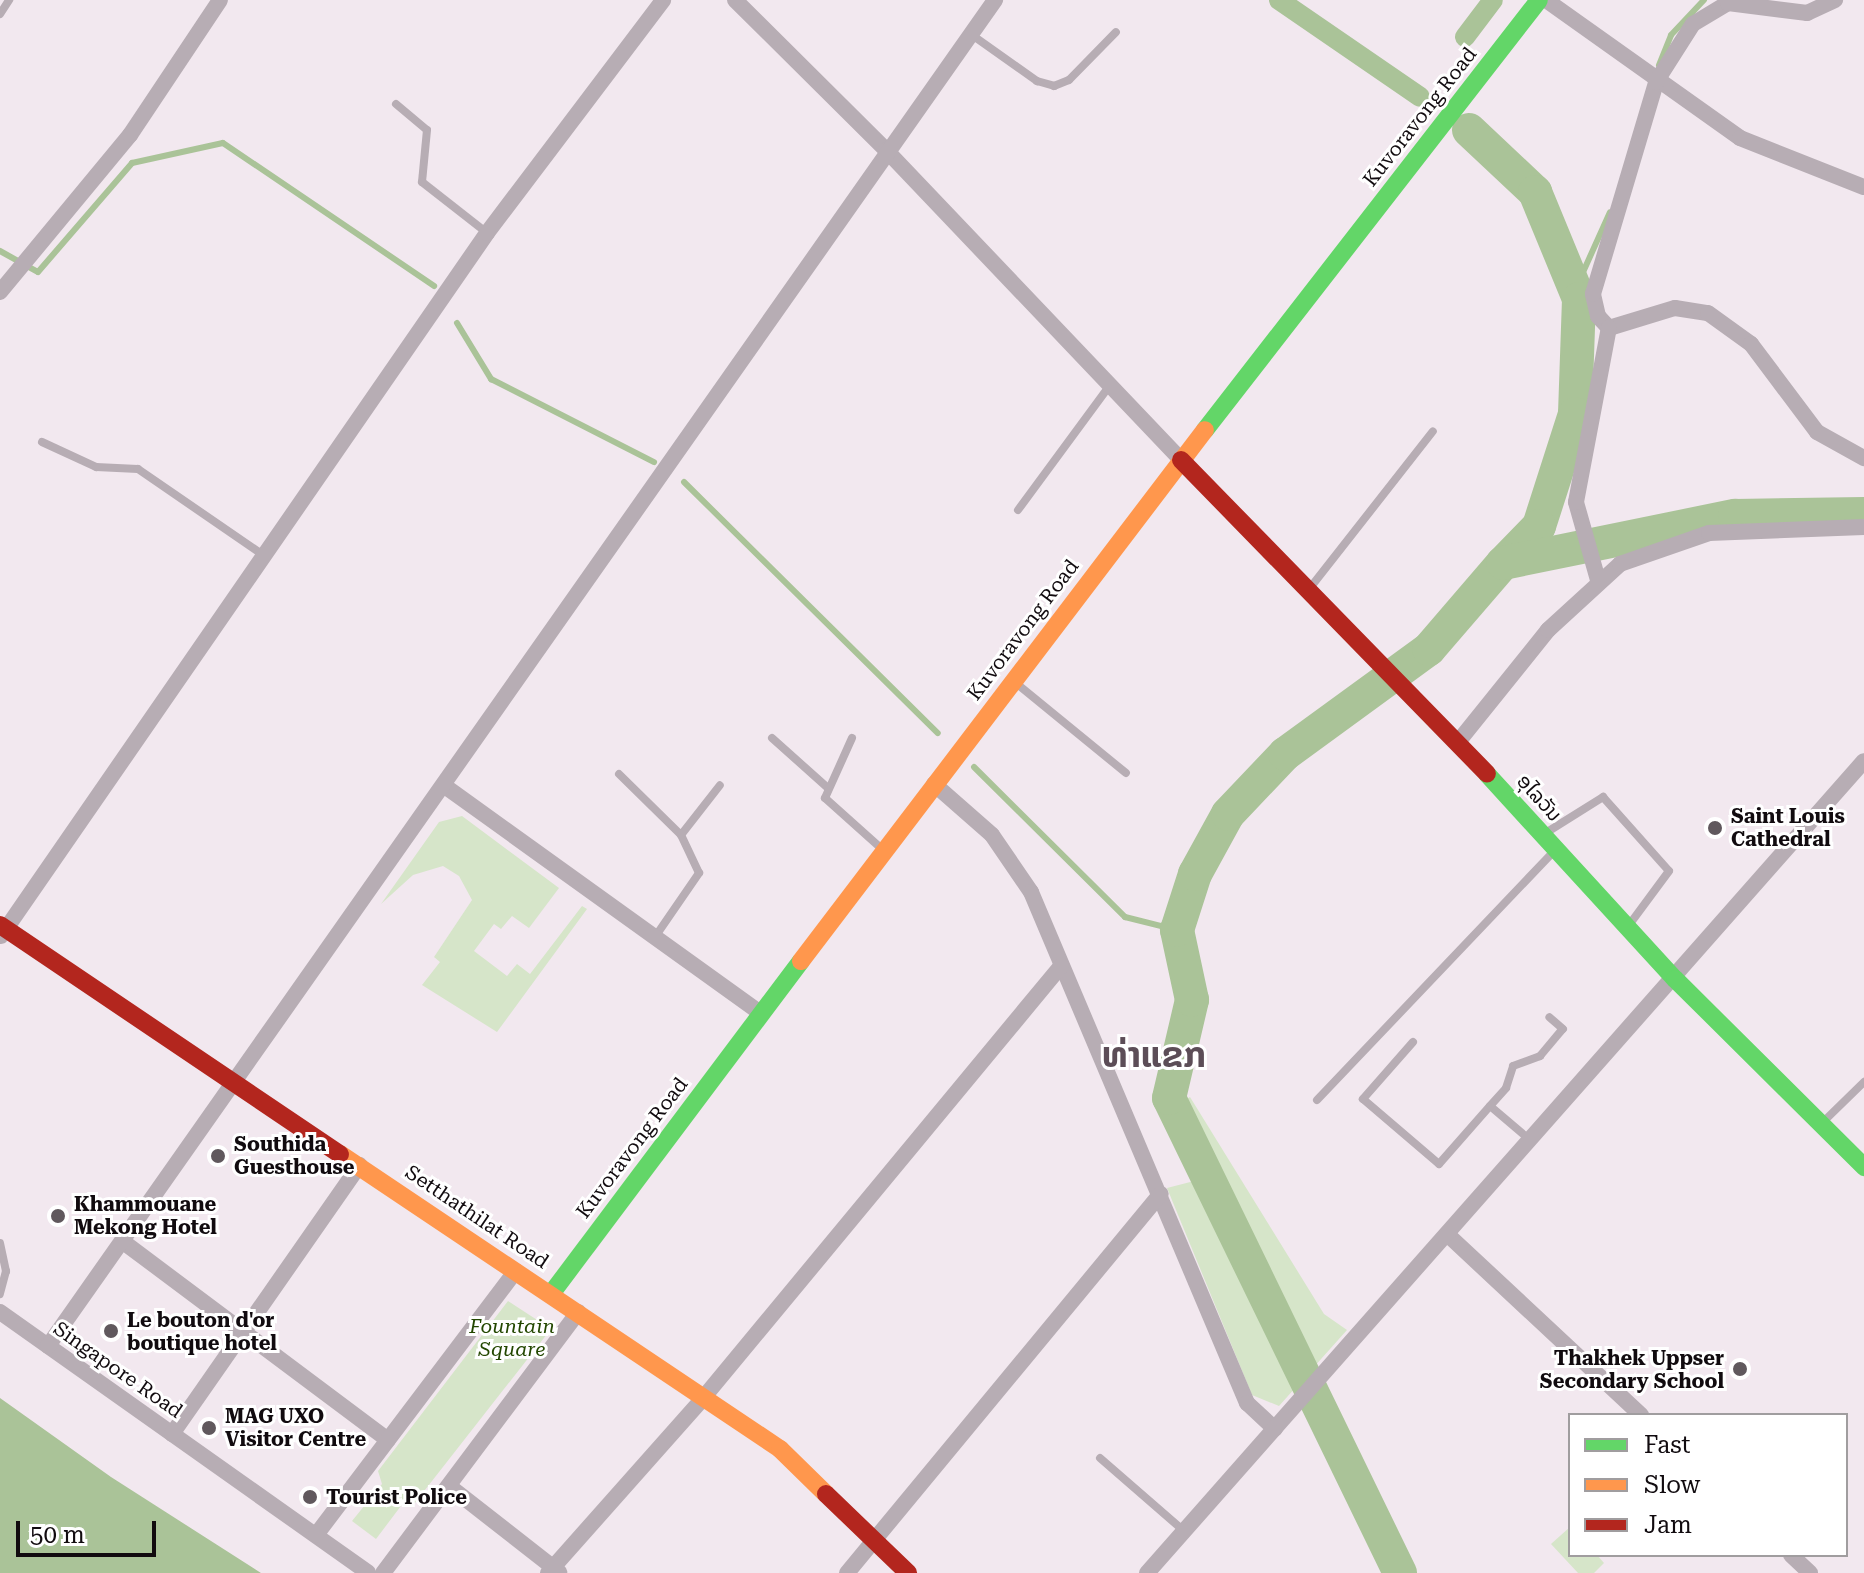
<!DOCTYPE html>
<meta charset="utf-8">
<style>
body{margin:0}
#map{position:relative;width:1864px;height:1573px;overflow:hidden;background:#f2e8ef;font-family:"Roboto Serif","Noto Sans Lao",serif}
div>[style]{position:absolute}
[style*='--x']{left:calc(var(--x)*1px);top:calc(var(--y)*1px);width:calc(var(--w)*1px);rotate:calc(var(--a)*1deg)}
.green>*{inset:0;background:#d6e5c9}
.water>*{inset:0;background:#aac398}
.stream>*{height:6px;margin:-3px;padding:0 3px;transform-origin:3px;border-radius:3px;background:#aac398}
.canal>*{height:20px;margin:-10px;padding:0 10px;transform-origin:10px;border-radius:10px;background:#aac398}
.river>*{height:34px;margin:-17px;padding:0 17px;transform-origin:17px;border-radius:17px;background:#aac398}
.lane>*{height:8px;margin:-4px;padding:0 4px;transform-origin:4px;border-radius:4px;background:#b7adb4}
.street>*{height:16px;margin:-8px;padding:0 8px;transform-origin:8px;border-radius:8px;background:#b7adb4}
.fast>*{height:18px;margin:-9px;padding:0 9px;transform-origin:9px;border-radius:9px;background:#63d668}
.slow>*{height:18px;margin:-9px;padding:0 9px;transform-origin:9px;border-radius:9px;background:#ff974d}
.jam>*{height:18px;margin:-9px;padding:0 9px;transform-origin:9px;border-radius:9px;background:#b3261e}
.dots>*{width:22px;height:22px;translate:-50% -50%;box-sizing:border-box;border:4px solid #fff;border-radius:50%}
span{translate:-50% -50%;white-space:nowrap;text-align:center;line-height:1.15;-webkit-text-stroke:6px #fff;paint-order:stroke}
.street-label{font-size:20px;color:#110b0f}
.poi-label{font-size:20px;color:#110b0f;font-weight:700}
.left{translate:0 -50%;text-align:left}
.right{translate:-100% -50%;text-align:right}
.park-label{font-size:20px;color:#234700;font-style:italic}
.town-label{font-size:36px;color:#5c4d57;font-weight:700}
.legend{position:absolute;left:1568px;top:1413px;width:280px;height:144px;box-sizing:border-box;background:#fff;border:2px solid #a09d9f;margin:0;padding:10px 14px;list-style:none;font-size:24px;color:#110b0f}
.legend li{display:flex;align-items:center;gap:16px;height:40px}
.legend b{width:40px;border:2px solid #a09d9f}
.scale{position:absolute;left:16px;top:1521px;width:140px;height:36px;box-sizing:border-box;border:4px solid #110b0f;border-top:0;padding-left:10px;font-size:24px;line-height:28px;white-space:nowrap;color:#110b0f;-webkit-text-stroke:6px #fff;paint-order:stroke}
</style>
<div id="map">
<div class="green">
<div style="clip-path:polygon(462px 816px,559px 888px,529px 928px,512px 916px,501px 929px,494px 924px,474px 951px,507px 976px,517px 964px,530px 974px,582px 906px,587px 909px,497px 1032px,422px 985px,440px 962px,434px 957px,472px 900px,459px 876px,443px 866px,413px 875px,381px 904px,439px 822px)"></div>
<div style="clip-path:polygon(1190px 1097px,1324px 1314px,1347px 1330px,1279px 1406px,1252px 1395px,1167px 1188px,1198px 1180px,1220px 1234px,1254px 1254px,1178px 1104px)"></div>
<div style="clip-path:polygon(508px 1301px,551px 1329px,414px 1504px,410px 1494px,376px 1539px,352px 1521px,382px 1484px,378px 1471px)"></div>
<div style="clip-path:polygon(1570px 1527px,1570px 1555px,1597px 1555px,1604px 1563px,1594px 1573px,1578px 1573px,1551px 1544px)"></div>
</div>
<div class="water">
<div style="clip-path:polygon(0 1398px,111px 1477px,261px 1573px,0 1573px)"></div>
</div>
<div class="stream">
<div style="--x:1659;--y:65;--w:32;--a:-68"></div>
<div style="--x:1671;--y:35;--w:48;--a:-46.7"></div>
<div style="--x:0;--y:251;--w:43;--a:28.9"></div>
<div style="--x:38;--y:272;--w:144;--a:-49.2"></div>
<div style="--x:132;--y:163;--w:93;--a:-12.4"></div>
<div style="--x:223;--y:143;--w:255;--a:34.1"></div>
<div style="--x:1575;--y:290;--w:85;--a:-65.8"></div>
<div style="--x:457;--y:323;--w:66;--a:58.7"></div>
<div style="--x:491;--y:379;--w:183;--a:27"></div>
<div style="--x:684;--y:482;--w:357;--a:44.7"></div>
<div style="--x:974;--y:767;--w:213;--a:44.8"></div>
<div style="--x:1125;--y:917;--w:54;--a:14"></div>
</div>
<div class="canal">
<div style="--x:1279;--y:0;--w:171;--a:34.5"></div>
<div style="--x:1465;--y:37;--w:46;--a:-52.9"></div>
</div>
<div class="river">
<div style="--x:1469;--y:130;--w:91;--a:43.2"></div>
<div style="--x:1535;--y:192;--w:116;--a:67.6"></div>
<div style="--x:1579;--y:299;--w:115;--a:92"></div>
<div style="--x:1575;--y:414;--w:118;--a:107.8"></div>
<div style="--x:1539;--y:526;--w:52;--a:134.2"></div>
<div style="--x:1400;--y:1573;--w:528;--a:-115.93"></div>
<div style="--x:1169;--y:1098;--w:101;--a:-76.8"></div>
<div style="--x:1192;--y:1000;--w:72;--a:-102.1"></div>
<div style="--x:1177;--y:930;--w:59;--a:-72.2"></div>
<div style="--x:1195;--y:874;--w:68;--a:-61.2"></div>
<div style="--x:1228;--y:814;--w:83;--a:-46.5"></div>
<div style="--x:1285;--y:754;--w:178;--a:-36.1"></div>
<div style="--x:1429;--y:649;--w:113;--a:-49.3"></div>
<div style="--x:1503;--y:563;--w:237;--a:-11.5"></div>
<div style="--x:1735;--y:516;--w:129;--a:-0.9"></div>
</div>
<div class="lane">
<div style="--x:0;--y:14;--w:17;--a:-57"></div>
<div style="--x:972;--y:35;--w:80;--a:35.3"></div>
<div style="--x:1037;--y:81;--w:18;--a:16"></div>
<div style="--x:1054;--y:86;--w:16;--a:-22"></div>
<div style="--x:1069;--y:80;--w:67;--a:-45.6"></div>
<div style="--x:396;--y:104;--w:40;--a:40"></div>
<div style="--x:427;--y:130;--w:52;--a:95.5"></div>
<div style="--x:422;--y:182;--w:83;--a:38.1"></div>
<div style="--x:42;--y:442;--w:60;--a:24.8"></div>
<div style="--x:96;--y:467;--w:42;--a:2.7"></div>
<div style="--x:138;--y:469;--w:152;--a:34.5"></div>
<div style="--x:1018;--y:510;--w:155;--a:-53.6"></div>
<div style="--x:1310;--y:588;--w:199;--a:-51.9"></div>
<div style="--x:1016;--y:683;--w:142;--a:39.3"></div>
<div style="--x:772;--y:738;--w:75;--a:41.8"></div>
<div style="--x:852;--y:738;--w:66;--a:114.2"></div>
<div style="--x:825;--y:798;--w:76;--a:41.8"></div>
<div style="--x:619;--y:774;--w:87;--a:44.5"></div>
<div style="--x:1544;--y:834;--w:70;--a:-32.1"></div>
<div style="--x:1603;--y:797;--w:99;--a:48.3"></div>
<div style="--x:1669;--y:871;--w:67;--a:126.5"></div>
<div style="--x:655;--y:937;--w:78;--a:-55.5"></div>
<div style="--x:699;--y:873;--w:42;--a:-115.3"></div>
<div style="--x:681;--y:835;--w:63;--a:-52"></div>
<div style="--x:1413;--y:1042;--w:76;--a:131.3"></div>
<div style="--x:1363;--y:1099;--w:100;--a:40.5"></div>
<div style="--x:1439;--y:1164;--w:77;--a:-48.7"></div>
<div style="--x:1317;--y:1100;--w:345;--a:-46.4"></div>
<div style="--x:1822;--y:1123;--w:59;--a:-44.3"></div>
<div style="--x:1530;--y:1140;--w:52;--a:-139.6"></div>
<div style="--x:1490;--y:1106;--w:24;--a:-48"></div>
<div style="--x:1506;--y:1088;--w:23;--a:-72"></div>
<div style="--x:1513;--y:1066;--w:29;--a:-20"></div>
<div style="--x:1540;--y:1056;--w:35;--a:-50"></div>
<div style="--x:1563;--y:1029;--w:18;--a:-139"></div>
<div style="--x:0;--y:1243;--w:29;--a:78"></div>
<div style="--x:6;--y:1271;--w:24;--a:105"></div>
<div style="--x:1100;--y:1458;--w:111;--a:41"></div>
</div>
<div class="street">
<div style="--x:735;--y:0;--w:213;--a:44.8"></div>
<div style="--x:886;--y:150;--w:428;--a:46.4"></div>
<div style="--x:1546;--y:0;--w:238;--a:35.4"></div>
<div style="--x:1740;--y:138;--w:133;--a:21.6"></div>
<div style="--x:0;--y:292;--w:204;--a:-50.4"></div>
<div style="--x:130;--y:135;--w:162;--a:-56.3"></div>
<div style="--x:1609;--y:328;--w:16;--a:-133"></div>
<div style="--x:1598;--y:316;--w:23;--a:-103"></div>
<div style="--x:1593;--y:294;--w:221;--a:-73.4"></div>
<div style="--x:1656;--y:82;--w:69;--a:-57.5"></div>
<div style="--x:1693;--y:24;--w:41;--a:-31"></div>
<div style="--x:1728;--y:3;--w:80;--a:7.2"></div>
<div style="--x:1807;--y:13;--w:31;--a:-25"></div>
<div style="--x:1609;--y:328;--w:69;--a:-16.9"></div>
<div style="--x:1675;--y:308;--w:33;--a:9"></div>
<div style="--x:1708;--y:313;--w:53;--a:35.8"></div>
<div style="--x:1751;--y:344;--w:110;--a:53.1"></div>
<div style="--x:1817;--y:432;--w:54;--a:29"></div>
<div style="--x:1598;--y:580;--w:81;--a:-105.8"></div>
<div style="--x:1576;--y:502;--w:177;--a:-79.3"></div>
<div style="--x:1458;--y:742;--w:144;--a:-51.2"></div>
<div style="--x:1548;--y:630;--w:98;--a:-42.5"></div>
<div style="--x:1620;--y:564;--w:94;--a:-19.2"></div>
<div style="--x:1709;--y:533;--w:155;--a:-2.2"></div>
<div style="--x:934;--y:784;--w:77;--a:41.3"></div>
<div style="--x:992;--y:835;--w:69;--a:55.6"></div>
<div style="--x:1031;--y:892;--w:555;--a:67.09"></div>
<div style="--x:1247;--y:1403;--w:38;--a:43"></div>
<div style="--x:446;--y:787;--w:388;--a:35.7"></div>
<div style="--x:1;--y:936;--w:855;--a:-55.34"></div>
<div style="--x:487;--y:233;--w:292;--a:-52.9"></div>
<div style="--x:1448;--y:1235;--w:264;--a:43"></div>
<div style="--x:122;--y:1241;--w:332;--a:36.8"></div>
<div style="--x:0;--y:1312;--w:451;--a:35.3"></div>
<div style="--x:48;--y:1346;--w:1646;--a:-54.87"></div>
<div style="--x:172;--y:1434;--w:328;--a:-55.1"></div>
<div style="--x:449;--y:1486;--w:140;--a:38"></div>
<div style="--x:316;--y:1535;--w:331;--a:-52.9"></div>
<div style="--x:1791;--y:1555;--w:26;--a:43"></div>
<div style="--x:383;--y:1573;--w:326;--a:-53.2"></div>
<div style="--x:548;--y:1573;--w:235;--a:-48.4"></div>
<div style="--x:704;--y:1397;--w:560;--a:-50.36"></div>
<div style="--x:847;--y:1573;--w:492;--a:-50.4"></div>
<div style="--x:1147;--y:1573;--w:1083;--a:-48.56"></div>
</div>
<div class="fast">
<div style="--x:1205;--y:430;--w:544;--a:-52.16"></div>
<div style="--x:1487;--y:774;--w:278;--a:47.5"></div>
<div style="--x:1675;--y:979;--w:267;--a:44.8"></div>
<div style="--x:551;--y:1294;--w:416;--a:-53.1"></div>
</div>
<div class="slow">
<div style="--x:801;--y:961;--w:667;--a:-52.74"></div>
<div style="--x:340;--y:1154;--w:530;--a:33.84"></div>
<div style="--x:780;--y:1449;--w:64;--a:44.4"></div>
</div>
<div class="jam">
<div style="--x:1181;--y:460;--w:438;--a:45.7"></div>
<div style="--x:0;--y:925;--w:410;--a:34"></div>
<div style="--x:826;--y:1494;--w:114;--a:43.9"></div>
</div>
<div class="dots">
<div style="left:1715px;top:828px;background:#60585d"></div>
<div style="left:218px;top:1156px;background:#60585d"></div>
<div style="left:58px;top:1216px;background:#60585d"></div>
<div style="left:111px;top:1331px;background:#60585d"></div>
<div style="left:1740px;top:1369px;background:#60585d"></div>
<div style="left:209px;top:1428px;background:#60585d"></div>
<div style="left:310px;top:1497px;background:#60585d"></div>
</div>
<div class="street-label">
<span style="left:1420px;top:117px;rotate:-52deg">Kuvoravong Road</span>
<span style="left:1023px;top:630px;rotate:-53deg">Kuvoravong Road</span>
<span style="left:1539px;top:798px;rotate:48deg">ອຸໄລວັນ</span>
<span style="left:632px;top:1148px;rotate:-53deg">Kuvoravong Road</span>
<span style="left:477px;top:1217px;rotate:34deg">Setthathilat Road</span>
<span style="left:118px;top:1370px;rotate:35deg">Singapore Road</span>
</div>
<div class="poi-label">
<span class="left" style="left:1731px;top:828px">Saint Louis<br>Cathedral</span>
<span class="left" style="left:234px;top:1156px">Southida<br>Guesthouse</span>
<span class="left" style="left:74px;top:1216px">Khammouane<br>Mekong Hotel</span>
<span class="left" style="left:127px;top:1332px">Le bouton d'or<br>boutique hotel</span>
<span class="right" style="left:1724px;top:1370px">Thakhek Uppser<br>Secondary School</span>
<span class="left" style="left:225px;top:1428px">MAG UXO<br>Visitor Centre</span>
<span class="left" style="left:326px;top:1497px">Tourist Police</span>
</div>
<div class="park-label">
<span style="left:512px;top:1338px">Fountain<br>Square</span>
</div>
<div class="town-label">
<span style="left:1154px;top:1056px">ທ່າແຂກ</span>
</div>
<ul class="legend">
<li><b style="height:10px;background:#63d668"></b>Fast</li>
<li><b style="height:10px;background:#ff974d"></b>Slow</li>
<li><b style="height:10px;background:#b3261e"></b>Jam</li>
</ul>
<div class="scale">50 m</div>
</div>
